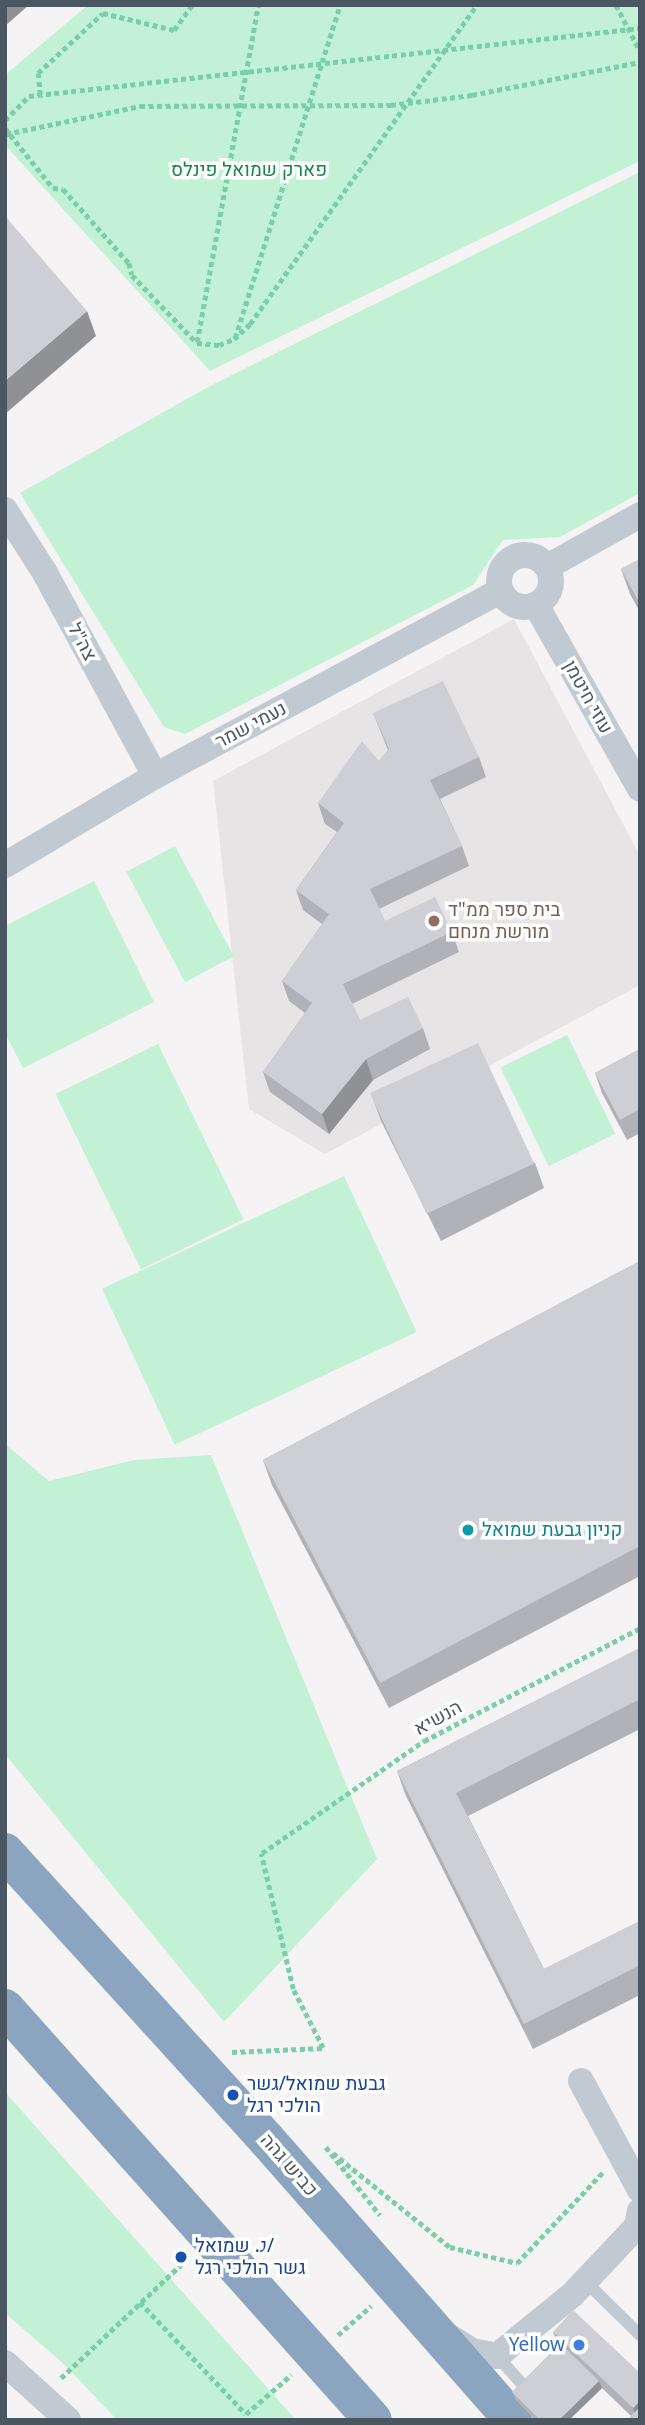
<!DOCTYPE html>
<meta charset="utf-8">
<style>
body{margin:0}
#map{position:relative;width:645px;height:2425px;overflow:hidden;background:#f5f3f3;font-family:"Noto Sans",Heebo,sans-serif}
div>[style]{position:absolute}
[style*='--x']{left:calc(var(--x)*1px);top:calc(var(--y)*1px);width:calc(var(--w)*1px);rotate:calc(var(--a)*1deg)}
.education>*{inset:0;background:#e6e4e5}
.green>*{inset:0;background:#c3f1d5;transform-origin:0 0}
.path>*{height:4.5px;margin-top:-2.25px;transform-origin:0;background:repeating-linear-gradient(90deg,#7ad0a6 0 5px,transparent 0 8.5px)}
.lane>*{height:12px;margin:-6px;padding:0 6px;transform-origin:6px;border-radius:6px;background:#c1cad2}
.street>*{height:26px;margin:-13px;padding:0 13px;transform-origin:13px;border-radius:13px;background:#c1cad2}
.street>.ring{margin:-13px;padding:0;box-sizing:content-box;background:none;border:26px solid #c1cad2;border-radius:50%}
.highway>*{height:38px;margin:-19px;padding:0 19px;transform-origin:19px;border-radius:19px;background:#8ba5c1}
.wall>*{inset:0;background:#b0b2b7}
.shaded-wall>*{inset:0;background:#909195}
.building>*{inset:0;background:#cdcfd5;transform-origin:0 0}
.dots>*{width:19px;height:19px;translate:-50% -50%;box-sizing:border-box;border:4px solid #fff;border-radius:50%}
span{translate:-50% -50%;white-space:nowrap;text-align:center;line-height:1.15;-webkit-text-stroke:7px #fff;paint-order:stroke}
.park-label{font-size:19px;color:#17864f}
.street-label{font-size:19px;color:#4a5661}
.education-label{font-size:19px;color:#785e54}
.left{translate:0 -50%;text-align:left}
.culture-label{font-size:19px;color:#0d838f}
.transit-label{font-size:19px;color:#164399}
.shop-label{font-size:19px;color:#366cbe}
.right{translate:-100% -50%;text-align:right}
.frame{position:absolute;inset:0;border:7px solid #4a5661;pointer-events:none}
</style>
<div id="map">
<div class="education">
<div style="clip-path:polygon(514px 619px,640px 856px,640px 985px,325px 1154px,249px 1109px,213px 781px)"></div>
</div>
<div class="green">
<div style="clip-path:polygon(88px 5px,640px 5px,640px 161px,210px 371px,5px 145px,5px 75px)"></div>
<div style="clip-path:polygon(640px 172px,640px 493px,560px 537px,503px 540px,473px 585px,185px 734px,164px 727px,20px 493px,208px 387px)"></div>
<div style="left:175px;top:846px;width:125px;height:55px;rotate:62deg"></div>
<div style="clip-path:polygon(94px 881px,154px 1002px,23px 1068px,5px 1033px,5px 926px)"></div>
<div style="left:567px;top:1035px;width:110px;height:74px;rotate:64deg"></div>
<div style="left:158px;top:1044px;width:195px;height:114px;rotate:64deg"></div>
<div style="left:344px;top:1176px;width:172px;height:267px;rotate:65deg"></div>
<div style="clip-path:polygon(5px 1444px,49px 1481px,134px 1460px,211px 1455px,377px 1859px,224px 2022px,5px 1754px)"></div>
<div style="clip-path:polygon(5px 2092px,296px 2420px,117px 2420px,65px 2365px,5px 2313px)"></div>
</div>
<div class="path">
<div style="--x:616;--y:5;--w:52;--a:62.4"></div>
<div style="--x:40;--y:95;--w:22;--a:-95"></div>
<div style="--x:38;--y:73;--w:88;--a:-42.7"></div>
<div style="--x:103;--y:13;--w:73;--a:13.5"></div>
<div style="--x:174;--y:30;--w:31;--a:-54"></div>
<div style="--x:5;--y:120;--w:34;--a:-45"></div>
<div style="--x:29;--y:96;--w:615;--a:-6.35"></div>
<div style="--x:5;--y:128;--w:77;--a:51.3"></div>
<div style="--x:53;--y:188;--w:10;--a:6"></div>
<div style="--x:63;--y:189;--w:99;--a:48.3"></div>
<div style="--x:129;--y:263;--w:12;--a:76"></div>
<div style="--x:132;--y:275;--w:94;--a:46.3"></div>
<div style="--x:197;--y:343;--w:22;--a:5"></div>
<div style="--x:219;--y:345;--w:16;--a:-22"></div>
<div style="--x:234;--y:339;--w:22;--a:-43"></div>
<div style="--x:250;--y:324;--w:392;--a:-54.6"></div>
<div style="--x:6;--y:134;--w:137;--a:-11.8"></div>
<div style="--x:140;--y:106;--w:251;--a:-0.2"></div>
<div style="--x:391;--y:105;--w:82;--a:-7"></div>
<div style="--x:472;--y:95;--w:171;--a:-11.1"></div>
<div style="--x:235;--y:338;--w:349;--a:-72.5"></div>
<div style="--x:197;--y:342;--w:342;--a:-79.7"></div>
<div style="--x:262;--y:1853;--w:197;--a:-34.7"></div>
<div style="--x:424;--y:1741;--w:244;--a:-27.6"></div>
<div style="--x:232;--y:2052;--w:91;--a:-2.5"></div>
<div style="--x:323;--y:2048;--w:66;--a:-117"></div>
<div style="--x:293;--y:1989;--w:139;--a:-103.3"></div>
<div style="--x:326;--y:2147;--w:87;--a:51.5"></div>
<div style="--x:333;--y:2153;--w:150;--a:38.8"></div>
<div style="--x:450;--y:2247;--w:69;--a:13.4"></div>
<div style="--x:517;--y:2263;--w:125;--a:-46.6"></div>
<div style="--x:140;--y:2302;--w:154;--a:46.6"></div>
<div style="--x:246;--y:2414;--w:60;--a:-40.9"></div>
<div style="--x:338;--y:2335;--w:44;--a:-41.3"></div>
<div style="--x:61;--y:2378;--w:173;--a:-43.4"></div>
</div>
<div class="lane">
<div style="--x:585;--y:2281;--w:77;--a:44.5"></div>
<div style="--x:497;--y:2356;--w:51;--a:48.2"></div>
</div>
<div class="street">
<div style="--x:5;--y:510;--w:75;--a:57.6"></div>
<div style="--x:45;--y:573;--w:231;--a:61.5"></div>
<div class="ring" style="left:499px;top:555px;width:26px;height:26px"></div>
<div style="--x:547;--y:567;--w:107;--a:-29.2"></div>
<div style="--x:536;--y:605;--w:211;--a:60.5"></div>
<div style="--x:5;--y:865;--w:174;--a:-30.7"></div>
<div style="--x:155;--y:776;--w:391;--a:-28.2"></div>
<div style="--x:581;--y:2081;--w:124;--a:61.6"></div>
<div style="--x:448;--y:2336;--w:28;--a:32"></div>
<div style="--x:472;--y:2351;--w:25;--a:11"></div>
<div style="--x:497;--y:2356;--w:98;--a:-39.2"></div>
<div style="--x:573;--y:2294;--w:93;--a:-46.7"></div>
<div style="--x:637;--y:2226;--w:15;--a:-79"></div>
<div style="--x:5;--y:2363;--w:85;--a:42.1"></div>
</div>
<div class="highway">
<div style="--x:5;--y:1852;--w:389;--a:47.7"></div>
<div style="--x:267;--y:2140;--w:373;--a:48.7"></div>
<div style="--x:5;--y:2008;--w:552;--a:48.23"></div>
</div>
<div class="wall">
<div style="clip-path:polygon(640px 559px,640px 612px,630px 594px,621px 569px)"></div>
<div style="clip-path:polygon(373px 713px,479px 757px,486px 777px,440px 799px,462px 846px,469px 866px,379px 909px,385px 921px,452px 932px,459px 952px,352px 1004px,360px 1020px,423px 1028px,430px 1049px,373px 1080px,329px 1134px,270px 1092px,263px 1072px,305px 1013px,289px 1001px,282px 981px,322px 924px,303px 910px,296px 890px,337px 832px,325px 824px,318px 803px,379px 761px,388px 750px)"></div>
<div style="clip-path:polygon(640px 1049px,640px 1133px,627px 1140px,602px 1093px,595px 1073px)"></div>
<div style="clip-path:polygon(372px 1096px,535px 1163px,544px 1188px,441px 1241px,381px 1121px)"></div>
<div style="clip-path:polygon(640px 1261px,640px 1576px,389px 1708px,272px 1485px,263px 1460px)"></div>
<div style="clip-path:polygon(640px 1648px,640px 1729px,468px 1816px,544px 1969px,640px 1921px,640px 1995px,533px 2049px,406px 1796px,397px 1771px)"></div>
<div style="clip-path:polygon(553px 2332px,640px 2373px,640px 2420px,631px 2416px,602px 2388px,569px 2420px,535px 2420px,515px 2399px,512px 2392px,558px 2346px)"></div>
</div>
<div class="shaded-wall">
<div style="clip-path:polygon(5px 5px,29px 5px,5px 26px)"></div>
<div style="clip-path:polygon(87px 311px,96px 336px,5px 414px,5px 381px)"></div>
<div style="clip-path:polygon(366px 1059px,373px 1080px,329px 1134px,322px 1114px)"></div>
<div style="clip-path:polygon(599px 2381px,602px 2388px,569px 2420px,559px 2420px)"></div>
<div style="clip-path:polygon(640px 2401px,640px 2420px,637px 2420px,633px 2408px)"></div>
</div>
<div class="building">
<div style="clip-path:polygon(5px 216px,87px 311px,5px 381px)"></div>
<div style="clip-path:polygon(640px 559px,640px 604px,621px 569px)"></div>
<div style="clip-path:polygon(443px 681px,479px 757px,430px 780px,462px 846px,370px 889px,385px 921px,435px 897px,452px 932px,343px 984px,360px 1020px,408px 997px,423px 1028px,366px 1059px,322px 1114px,263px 1072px,312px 1003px,282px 981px,329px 914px,296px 890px,344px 823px,318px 803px,362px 741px,379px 761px,389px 749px,373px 713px)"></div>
<div style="left:478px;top:1043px;width:133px;height:119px;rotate:65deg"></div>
<div style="clip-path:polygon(640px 1049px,640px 1109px,620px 1120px,595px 1073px)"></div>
<div style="clip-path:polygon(640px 1261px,640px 1546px,380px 1683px,263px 1460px)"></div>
<div style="clip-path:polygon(640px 1648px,640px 1699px,456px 1793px,544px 1969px,640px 1921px,640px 1965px,524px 2024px,397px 1771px)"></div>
<div style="clip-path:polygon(573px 2310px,640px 2373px,640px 2401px,633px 2408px,553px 2332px)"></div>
<div style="clip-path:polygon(561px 2344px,599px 2381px,559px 2420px,540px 2420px,512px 2392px)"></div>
<div style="clip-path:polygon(640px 2407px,640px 2420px,627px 2420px)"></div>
</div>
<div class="dots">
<div style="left:434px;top:921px;background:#8d6e63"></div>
<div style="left:468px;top:1530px;background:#0f9aa8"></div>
<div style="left:233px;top:2095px;background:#1a4fb4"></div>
<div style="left:181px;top:2257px;background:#1a4fb4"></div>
<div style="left:579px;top:2345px;background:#3f7fe0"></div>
</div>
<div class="park-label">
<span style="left:249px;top:170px">פארק שמואל פינלס</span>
</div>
<div class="street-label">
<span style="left:82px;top:642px;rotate:62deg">צה"ל</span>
<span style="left:588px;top:697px;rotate:61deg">עוזי חיטמן</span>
<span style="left:251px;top:725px;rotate:-28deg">נעמי שמר</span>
<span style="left:438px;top:1718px;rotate:-29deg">הנשיא</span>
<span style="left:289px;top:2165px;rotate:49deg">כביש גהה</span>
</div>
<div class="education-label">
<span class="left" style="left:448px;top:921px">בית ספר ממ"ד<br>מורשת מנחם</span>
</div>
<div class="culture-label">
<span class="left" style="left:482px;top:1530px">קניון גבעת שמואל</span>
</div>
<div class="transit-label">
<span class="left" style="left:247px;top:2095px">גבעת שמואל/גשר<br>הולכי רגל</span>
<span class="left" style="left:195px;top:2257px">ג. שמואל/<br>גשר הולכי רגל</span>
</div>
<div class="shop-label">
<span class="right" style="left:565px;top:2345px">Yellow</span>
</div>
<div class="frame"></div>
</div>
